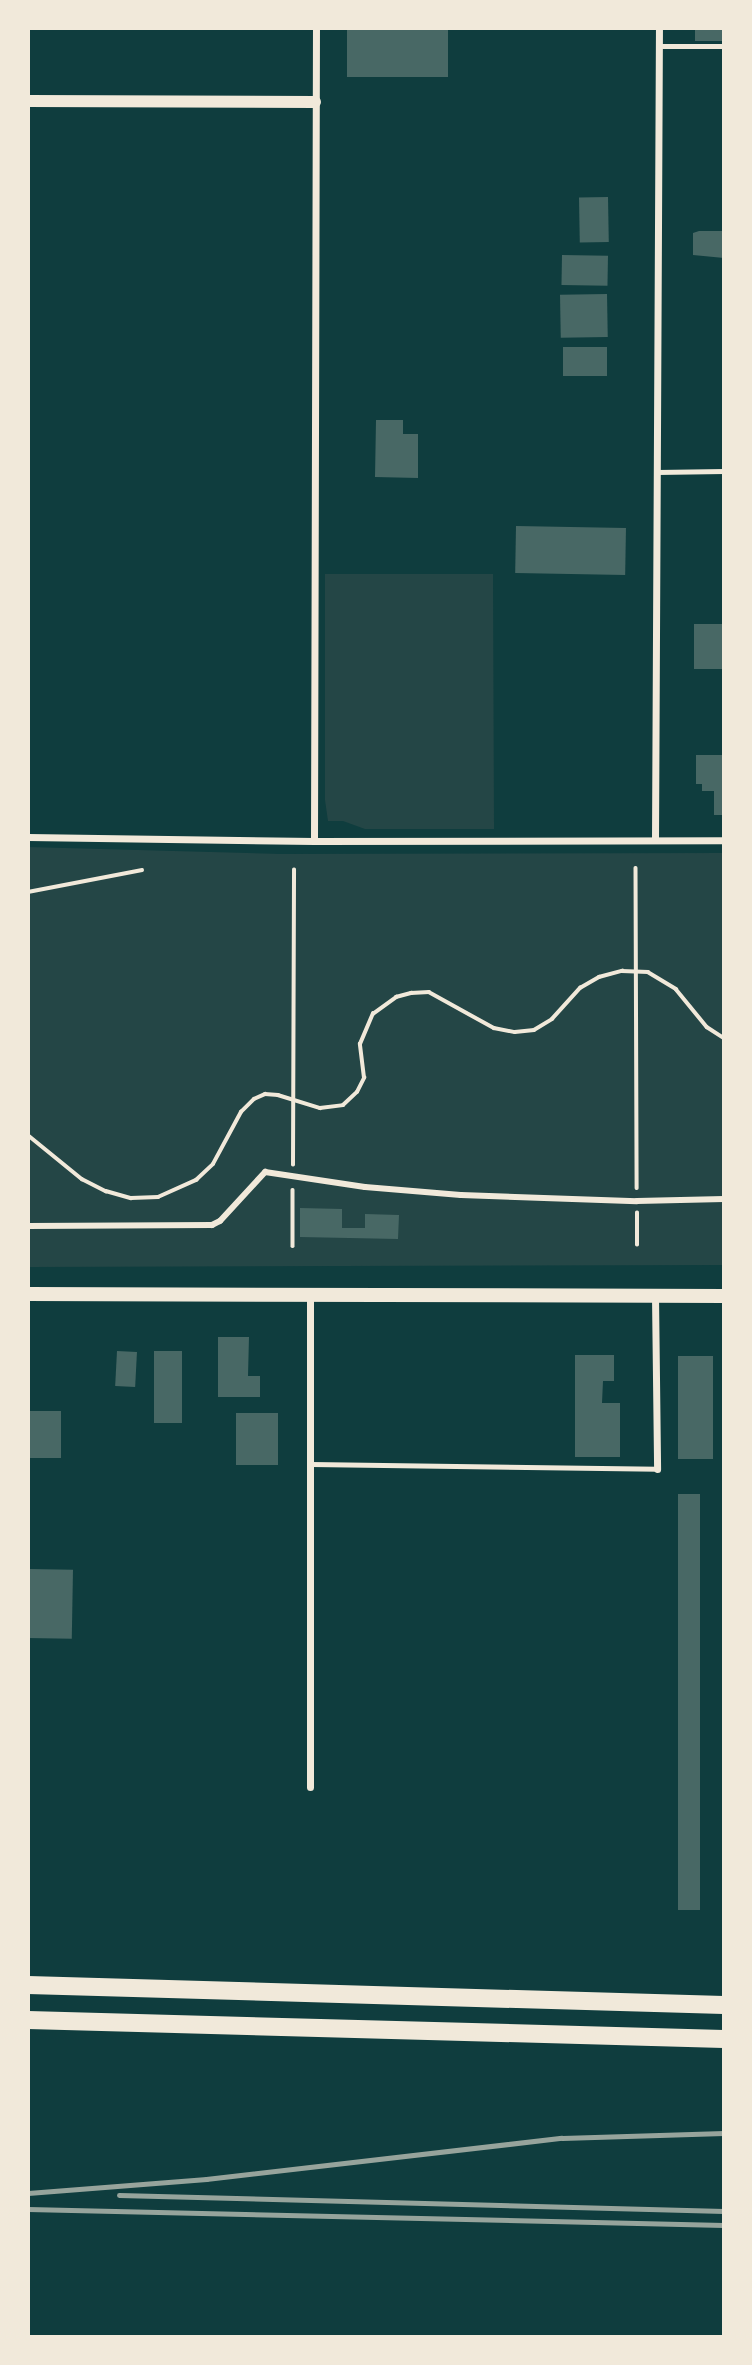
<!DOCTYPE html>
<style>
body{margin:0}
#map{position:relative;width:752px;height:2365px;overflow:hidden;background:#0f3d3e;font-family:Karla,sans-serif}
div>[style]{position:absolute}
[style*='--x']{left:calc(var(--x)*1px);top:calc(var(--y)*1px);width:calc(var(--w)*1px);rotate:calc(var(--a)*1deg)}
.green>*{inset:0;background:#244646}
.building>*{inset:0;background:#486865;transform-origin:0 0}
.path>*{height:3.5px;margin:-1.75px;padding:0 1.75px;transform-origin:1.75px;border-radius:1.75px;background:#f1e9da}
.service>*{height:5px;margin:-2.5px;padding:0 2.5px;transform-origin:2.5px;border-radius:2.5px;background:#f1e9da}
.pedestrian>*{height:6px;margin:-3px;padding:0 3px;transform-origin:3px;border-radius:3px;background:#f1e9da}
.minor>*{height:7px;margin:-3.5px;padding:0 3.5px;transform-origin:3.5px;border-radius:3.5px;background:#f1e9da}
.tertiary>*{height:12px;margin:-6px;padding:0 6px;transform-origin:6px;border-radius:6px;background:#f1e9da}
.secondary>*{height:14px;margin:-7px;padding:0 7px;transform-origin:7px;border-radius:7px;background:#f1e9da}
.primary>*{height:18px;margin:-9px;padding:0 9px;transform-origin:9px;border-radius:9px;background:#f1e9da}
.rail>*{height:5px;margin:-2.5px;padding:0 2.5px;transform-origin:2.5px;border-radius:2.5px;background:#97a49c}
span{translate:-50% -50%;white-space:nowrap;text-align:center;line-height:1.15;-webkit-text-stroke:6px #f1e9da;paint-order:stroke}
.frame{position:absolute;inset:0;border:30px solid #f1e9da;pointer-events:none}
</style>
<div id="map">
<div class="green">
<div style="clip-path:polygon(325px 574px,493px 574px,494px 829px,365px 829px,343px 821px,328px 821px,325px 800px)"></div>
<div style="clip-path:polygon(28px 847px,280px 854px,724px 853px,724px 1265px,28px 1267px)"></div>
</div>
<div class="building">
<div style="left:347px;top:28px;width:101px;height:49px"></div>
<div style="left:695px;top:28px;width:29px;height:13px"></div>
<div style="left:608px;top:197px;width:45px;height:29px;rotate:89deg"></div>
<div style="clip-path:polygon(699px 231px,724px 231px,724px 258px,693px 255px,693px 233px)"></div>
<div style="left:562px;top:255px;width:46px;height:30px;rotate:1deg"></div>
<div style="left:607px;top:294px;width:43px;height:47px;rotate:89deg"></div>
<div style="left:563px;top:347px;width:44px;height:29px"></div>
<div style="clip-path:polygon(376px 420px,403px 420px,403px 434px,418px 434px,418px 478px,375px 477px)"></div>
<div style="left:516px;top:526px;width:110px;height:47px;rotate:1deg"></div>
<div style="left:724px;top:624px;width:45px;height:30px;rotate:90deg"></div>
<div style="clip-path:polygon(696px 755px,724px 755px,724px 815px,714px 815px,714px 791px,702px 791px,702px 784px,696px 784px)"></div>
<div style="clip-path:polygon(300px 1208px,342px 1209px,342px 1228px,365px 1228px,365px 1214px,399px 1215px,398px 1239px,300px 1237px)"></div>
<div style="clip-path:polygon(218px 1337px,249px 1337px,248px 1376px,260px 1376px,260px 1397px,218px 1397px)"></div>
<div style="left:117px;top:1351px;width:20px;height:35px;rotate:3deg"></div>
<div style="left:154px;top:1351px;width:28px;height:72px"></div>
<div style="clip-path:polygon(575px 1355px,614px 1355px,614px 1381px,603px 1381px,602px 1403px,620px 1403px,620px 1457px,575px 1457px)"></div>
<div style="left:678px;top:1356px;width:35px;height:103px"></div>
<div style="left:28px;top:1411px;width:33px;height:47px"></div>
<div style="left:236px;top:1413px;width:42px;height:52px"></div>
<div style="left:678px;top:1494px;width:22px;height:416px"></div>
<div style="left:28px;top:1569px;width:45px;height:69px;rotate:1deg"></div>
</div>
<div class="path">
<div style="--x:636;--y:868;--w:320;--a:89.8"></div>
<div style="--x:28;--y:892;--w:116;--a:-10.9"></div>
<div style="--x:28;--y:1135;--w:70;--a:39.2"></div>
<div style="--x:82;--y:1179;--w:27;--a:27"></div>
<div style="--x:106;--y:1191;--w:26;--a:16"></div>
<div style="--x:131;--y:1198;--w:27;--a:-2"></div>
<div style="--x:158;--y:1197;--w:42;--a:-24.1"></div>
<div style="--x:196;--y:1180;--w:23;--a:-43"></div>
<div style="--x:213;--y:1164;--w:59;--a:-61.7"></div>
<div style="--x:241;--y:1112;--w:18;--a:-45"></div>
<div style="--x:254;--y:1099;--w:12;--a:-24"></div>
<div style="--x:265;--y:1094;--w:13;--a:4"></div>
<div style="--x:278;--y:1095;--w:44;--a:17.2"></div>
<div style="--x:320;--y:1108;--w:23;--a:-7"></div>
<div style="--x:343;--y:1105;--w:19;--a:-43"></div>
<div style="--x:357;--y:1092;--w:16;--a:-63"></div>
<div style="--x:364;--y:1078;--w:34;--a:-97"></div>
<div style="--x:360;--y:1044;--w:33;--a:-67"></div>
<div style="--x:373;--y:1014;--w:29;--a:-36"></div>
<div style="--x:396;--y:997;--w:16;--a:-15"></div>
<div style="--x:411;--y:993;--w:18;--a:-3"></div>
<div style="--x:429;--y:992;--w:74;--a:29"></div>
<div style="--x:494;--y:1028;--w:21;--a:11"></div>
<div style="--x:515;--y:1032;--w:19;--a:-6"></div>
<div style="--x:534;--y:1030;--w:21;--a:-31"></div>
<div style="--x:552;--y:1019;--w:42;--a:-47.9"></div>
<div style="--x:580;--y:988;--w:22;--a:-30"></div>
<div style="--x:599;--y:977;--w:24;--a:-15"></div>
<div style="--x:622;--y:971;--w:26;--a:2"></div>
<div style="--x:648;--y:972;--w:33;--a:31"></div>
<div style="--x:676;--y:989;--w:49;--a:50.8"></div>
<div style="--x:707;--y:1027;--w:20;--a:33"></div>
<div style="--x:293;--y:1165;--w:295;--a:-89.8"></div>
<div style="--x:293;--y:1190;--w:56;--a:90"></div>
<div style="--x:637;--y:1245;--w:32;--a:-90"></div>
</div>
<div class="service">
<div style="--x:659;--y:46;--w:65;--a:0"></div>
<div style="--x:657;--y:472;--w:67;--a:-0.9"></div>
<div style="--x:311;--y:1464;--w:346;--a:0.8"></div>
</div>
<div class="pedestrian">
<div style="--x:28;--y:1226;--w:184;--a:-0.3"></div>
<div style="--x:212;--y:1225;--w:9;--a:-27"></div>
<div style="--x:220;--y:1221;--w:67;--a:-47.4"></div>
<div style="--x:265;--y:1172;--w:101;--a:8.5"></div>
<div style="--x:365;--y:1187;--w:96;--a:4.8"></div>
<div style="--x:461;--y:1195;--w:176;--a:2"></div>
<div style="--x:637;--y:1201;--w:87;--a:-1.3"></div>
</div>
<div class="minor">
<div style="--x:28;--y:837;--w:286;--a:0.8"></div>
<div style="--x:314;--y:841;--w:410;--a:-0.1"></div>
<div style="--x:655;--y:840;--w:812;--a:-89.72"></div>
<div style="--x:314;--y:841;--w:813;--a:-89.86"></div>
<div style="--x:310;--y:1295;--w:492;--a:90"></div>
<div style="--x:655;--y:1296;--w:173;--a:89.3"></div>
</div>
<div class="tertiary">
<div style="--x:28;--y:101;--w:287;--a:0.2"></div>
</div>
<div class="secondary">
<div style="--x:28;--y:1294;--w:696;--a:0.16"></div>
</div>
<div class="primary">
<div style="--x:28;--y:1985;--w:696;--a:1.65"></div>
<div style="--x:28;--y:2020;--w:696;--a:1.56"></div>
</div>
<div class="rail">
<div style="--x:28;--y:2193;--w:179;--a:-4.5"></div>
<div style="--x:206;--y:2179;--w:358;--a:-6.6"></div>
<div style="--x:562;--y:2138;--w:162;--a:-1.8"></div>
<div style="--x:119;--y:2195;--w:605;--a:1.51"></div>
<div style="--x:28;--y:2209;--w:696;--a:1.32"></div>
</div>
<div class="frame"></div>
</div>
